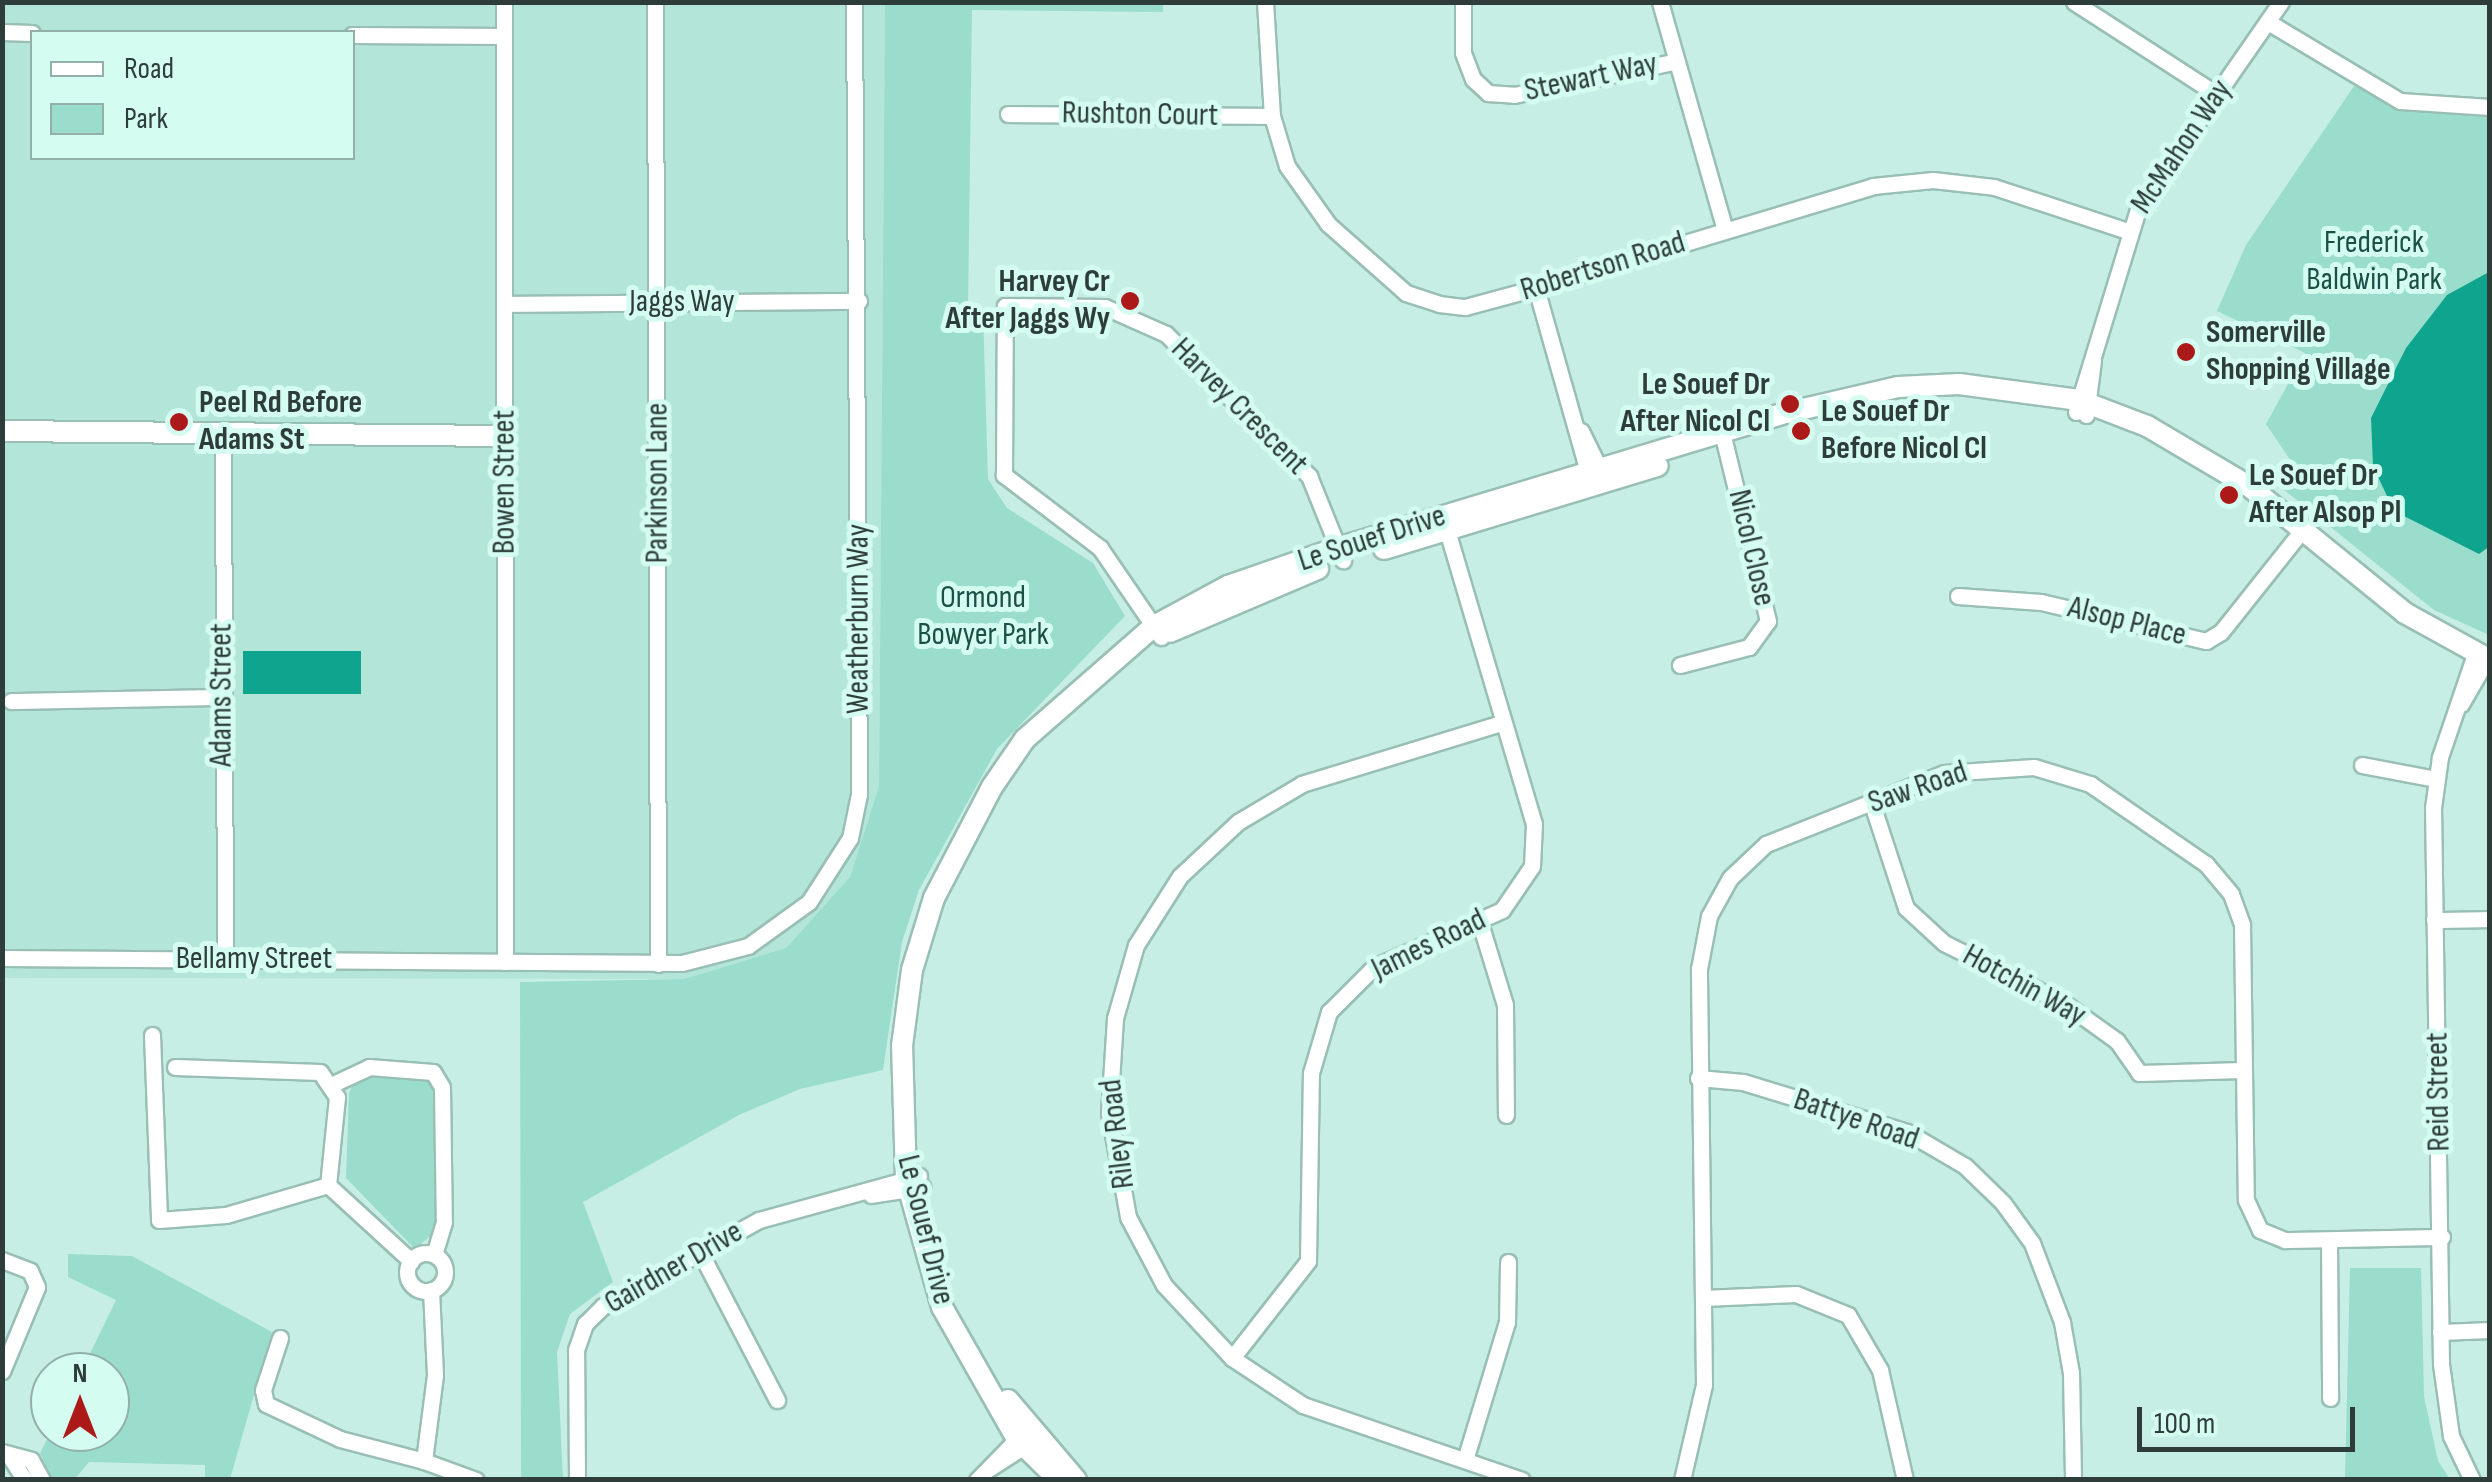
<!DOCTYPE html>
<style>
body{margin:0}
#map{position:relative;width:2492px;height:1482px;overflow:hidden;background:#c7eee4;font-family:"Sofia Sans Condensed",sans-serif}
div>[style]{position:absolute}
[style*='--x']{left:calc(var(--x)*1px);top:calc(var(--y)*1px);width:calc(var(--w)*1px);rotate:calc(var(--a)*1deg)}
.built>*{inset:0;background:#b4e5d9}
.green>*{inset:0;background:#9addcd}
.water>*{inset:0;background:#0ea48e;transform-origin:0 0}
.roads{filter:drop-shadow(2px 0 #99bfb5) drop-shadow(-2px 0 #99bfb5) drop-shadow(0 2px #99bfb5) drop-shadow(0 -2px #99bfb5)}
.minor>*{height:15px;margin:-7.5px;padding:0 7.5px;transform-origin:7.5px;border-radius:7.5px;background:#fff}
.minor>.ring{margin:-7.5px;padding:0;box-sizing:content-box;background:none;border:15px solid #fff;border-radius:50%}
.tertiary>*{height:20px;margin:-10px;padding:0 10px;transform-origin:10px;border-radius:10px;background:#fff}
.dots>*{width:28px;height:28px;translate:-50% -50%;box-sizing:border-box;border:5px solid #d4fcf1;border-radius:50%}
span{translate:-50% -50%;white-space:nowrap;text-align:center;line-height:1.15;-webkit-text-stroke:10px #d4fcf1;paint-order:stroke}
.street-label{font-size:32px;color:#2e3d39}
.park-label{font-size:32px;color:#1a5045}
.poi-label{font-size:32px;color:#2e3d39;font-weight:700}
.right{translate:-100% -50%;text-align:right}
.left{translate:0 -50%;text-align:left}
.frame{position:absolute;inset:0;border:5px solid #2e3d39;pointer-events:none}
.legend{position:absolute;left:30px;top:30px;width:325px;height:130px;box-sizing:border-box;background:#d4fcf1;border:2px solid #92b0a7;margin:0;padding:12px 18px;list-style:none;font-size:30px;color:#2e3d39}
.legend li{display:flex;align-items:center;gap:20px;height:50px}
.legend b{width:50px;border:2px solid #92b0a7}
.north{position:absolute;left:30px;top:1352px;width:100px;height:100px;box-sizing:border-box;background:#d4fcf1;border:2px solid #92b0a7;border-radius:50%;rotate:0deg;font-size:28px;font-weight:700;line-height:40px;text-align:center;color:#2e3d39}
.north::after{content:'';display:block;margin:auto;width:35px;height:45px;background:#ab1918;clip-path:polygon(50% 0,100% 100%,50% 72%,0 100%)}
.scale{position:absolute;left:2137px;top:1407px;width:218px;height:45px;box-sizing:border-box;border:5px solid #2e3d39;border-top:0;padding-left:12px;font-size:30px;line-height:35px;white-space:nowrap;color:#2e3d39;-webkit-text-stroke:8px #d4fcf1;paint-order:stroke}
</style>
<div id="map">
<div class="built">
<div style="clip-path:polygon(evenodd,3px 3px,885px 3px,879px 786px,850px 877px,786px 948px,684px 979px,3px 978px,3px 3px,32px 32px,352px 32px,352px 158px,32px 158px,32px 32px)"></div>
</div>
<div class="green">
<div style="clip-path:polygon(885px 3px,1163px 3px,1163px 12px,972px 10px,968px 310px,983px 312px,988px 479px,1007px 508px,1093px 563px,1125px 616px,997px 749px,919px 890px,902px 942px,883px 1070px,800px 1089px,739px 1115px,583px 1202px,613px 1282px,570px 1314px,557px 1352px,563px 1479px,521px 1479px,520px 982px,684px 979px,786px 948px,850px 877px,879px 786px)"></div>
<div style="clip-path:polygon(2354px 86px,2407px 110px,2489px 111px,2489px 635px,2434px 610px,2278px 485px,2293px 464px,2266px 424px,2305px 353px,2217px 311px,2246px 245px)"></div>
<div style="clip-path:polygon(370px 1073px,431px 1079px,435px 1089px,436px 1231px,415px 1249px,346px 1178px,349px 1093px,356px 1077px)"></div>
<div style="clip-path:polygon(68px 1254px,132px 1256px,272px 1332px,230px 1479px,205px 1479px,205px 1465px,89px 1462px,75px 1479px,52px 1479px,40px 1453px,51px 1432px,110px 1432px,110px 1372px,81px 1372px,116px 1300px,68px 1277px)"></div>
<div style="clip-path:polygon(2350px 1268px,2421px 1268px,2424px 1396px,2438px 1461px,2450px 1479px,2345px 1479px)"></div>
</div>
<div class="water">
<div style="clip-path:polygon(2489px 272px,2490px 546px,2479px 554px,2394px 511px,2373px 466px,2371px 418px,2406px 348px,2447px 295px)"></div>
<div style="left:243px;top:651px;width:118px;height:43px"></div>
</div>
<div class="roads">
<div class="minor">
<div style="--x:504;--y:2;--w:960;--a:89.94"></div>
<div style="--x:655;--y:2;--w:962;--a:89.82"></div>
<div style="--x:1265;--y:2;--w:114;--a:86.5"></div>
<div style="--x:1272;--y:116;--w:52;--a:73.3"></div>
<div style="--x:1287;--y:166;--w:71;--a:54.7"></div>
<div style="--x:1328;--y:224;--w:104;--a:41.5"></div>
<div style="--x:1406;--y:293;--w:35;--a:18"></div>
<div style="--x:1439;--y:304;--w:26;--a:7"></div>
<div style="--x:1465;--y:307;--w:73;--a:-15"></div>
<div style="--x:1536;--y:288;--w:352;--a:-16.8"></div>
<div style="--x:1873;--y:186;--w:60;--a:-5.7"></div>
<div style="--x:1933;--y:180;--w:61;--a:6.5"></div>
<div style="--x:1994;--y:187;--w:141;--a:18.2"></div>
<div style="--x:1463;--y:2;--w:51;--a:90"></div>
<div style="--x:1463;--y:53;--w:28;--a:69"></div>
<div style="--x:1473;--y:79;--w:21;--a:43"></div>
<div style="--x:1488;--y:93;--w:26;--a:4"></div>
<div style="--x:1514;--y:95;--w:163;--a:-11.7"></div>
<div style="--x:1660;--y:2;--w:237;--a:74.1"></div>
<div style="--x:2074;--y:2;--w:169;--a:32.9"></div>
<div style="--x:2268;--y:22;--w:154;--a:30.9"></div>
<div style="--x:2400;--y:101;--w:90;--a:3.8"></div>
<div style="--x:2;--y:32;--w:30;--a:2"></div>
<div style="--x:352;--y:35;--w:152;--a:0.4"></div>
<div style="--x:1008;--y:114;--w:264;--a:0.4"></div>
<div style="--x:1536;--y:288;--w:202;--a:74.2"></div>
<div style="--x:506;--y:304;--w:353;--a:-0.5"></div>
<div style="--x:2076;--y:412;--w:215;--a:-73"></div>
<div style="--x:2139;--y:206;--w:249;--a:-55.2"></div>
<div style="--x:2086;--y:415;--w:55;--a:-82.7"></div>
<div style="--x:1581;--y:431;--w:50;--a:63.9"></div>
<div style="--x:223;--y:432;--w:527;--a:89.78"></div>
<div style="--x:1958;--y:596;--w:83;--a:4.1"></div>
<div style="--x:2041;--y:602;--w:170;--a:13.3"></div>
<div style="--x:2206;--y:641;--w:17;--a:-31"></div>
<div style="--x:2221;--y:632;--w:132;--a:-51.5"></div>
<div style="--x:1161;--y:637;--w:108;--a:-124.4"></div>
<div style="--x:1100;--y:548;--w:121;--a:-142.8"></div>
<div style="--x:1004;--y:475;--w:169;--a:-89.7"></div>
<div style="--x:1005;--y:306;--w:100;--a:0.6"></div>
<div style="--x:1105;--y:307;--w:67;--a:23.9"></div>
<div style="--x:1166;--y:334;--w:202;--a:44.8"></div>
<div style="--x:1309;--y:476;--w:91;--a:68"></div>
<div style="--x:1680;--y:665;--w:71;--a:-14.6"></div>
<div style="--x:1749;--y:647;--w:32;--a:-54"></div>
<div style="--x:1768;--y:621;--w:195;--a:-103.7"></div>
<div style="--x:11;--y:701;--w:210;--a:-1.1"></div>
<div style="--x:2461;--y:704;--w:52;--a:-60"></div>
<div style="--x:1501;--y:723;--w:208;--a:163"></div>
<div style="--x:1302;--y:784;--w:74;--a:149.3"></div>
<div style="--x:1238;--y:822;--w:79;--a:137"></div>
<div style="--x:1180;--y:876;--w:82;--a:122.5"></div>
<div style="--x:1136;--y:945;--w:76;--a:106"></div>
<div style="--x:1115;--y:1018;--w:95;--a:93.6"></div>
<div style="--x:1109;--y:1113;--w:106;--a:79.6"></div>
<div style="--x:1128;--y:1217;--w:77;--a:62.1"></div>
<div style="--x:1164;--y:1285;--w:100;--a:47"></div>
<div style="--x:1232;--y:1358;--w:85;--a:33.5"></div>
<div style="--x:1303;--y:1405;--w:231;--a:18.9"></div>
<div style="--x:2362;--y:765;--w:75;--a:10.7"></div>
<div style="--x:1872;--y:804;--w:109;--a:71.9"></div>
<div style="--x:1906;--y:908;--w:52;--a:42.6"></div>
<div style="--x:1944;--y:943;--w:134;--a:26.6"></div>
<div style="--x:2064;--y:1003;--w:65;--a:35.6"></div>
<div style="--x:2117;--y:1041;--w:39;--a:55"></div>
<div style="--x:2139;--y:1073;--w:104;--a:-1.7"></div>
<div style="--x:2434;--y:920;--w:56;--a:-1"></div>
<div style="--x:1480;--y:923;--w:86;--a:73"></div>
<div style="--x:1505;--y:1005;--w:110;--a:89.5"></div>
<div style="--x:2;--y:958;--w:680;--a:0.42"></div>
<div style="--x:682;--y:963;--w:68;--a:-14.4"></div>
<div style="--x:748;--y:946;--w:75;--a:-35.8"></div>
<div style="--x:809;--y:902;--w:76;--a:-57.4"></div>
<div style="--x:850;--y:838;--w:45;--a:-78.4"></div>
<div style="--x:859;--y:794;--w:792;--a:-90.36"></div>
<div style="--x:152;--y:1035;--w:185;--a:87.8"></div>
<div style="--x:159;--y:1220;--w:67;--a:-4.3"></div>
<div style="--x:226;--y:1215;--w:106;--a:-16.4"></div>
<div style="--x:328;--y:1185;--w:113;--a:42.5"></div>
<div style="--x:175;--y:1067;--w:145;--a:2"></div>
<div style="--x:320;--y:1072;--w:30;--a:56"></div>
<div style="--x:337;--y:1097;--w:88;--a:95.8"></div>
<div style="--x:1698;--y:1078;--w:45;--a:5.1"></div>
<div style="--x:1743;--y:1082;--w:171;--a:17"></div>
<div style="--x:1907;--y:1132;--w:67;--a:30.4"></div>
<div style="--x:1965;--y:1166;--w:53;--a:44.2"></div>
<div style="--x:2003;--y:1203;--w:49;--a:54.1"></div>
<div style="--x:2032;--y:1243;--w:85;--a:69.2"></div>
<div style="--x:2062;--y:1322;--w:52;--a:80"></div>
<div style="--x:2071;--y:1373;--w:107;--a:88.9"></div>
<div style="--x:333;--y:1084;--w:40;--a:-25"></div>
<div style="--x:369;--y:1067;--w:64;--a:4.5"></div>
<div style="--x:433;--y:1072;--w:17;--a:59"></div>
<div style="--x:442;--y:1087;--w:135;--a:89.2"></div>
<div style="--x:444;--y:1222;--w:34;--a:107"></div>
<div style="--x:871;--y:1195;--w:52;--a:-8.9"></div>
<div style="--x:2329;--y:1240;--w:158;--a:89.6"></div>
<div style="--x:700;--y:1252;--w:167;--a:62.5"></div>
<div class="ring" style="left:407px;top:1253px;width:23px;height:23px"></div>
<div style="--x:2;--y:1260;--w:30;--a:21"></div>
<div style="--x:30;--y:1271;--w:17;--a:66"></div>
<div style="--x:37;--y:1287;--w:91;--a:112.6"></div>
<div style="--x:431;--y:1290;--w:85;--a:87.3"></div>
<div style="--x:435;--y:1375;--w:87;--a:97.3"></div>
<div style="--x:424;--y:1461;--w:55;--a:20.1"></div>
<div style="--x:1703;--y:1298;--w:93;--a:-2.5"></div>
<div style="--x:1796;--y:1294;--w:56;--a:22"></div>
<div style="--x:1848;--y:1315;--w:64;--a:59.8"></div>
<div style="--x:1880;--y:1370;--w:113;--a:77.2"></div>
<div style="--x:2440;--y:1332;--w:50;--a:-2.3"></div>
<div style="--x:280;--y:1338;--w:55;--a:108.1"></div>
<div style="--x:263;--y:1390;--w:14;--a:78"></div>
<div style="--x:266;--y:1404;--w:82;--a:25.3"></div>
<div style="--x:340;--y:1439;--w:87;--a:14.7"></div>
<div style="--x:1232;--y:1358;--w:123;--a:-51.9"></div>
<div style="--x:1308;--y:1261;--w:188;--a:-89.1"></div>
<div style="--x:1311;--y:1073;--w:64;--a:-73.6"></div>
<div style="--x:1329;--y:1012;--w:64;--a:-45"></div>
<div style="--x:1374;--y:967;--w:140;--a:-24"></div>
<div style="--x:1502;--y:910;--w:53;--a:-55.7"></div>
<div style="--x:1532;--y:866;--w:42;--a:-87.3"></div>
<div style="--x:1534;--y:824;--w:317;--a:-106.5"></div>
<div style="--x:2;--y:1452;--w:30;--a:15"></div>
<div style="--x:31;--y:1460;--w:23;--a:61"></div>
<div style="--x:8;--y:1454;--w:31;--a:57"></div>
<div style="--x:1465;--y:1460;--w:144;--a:-73.1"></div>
<div style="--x:1507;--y:1322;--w:60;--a:-89"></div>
<div style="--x:990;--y:1468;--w:50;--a:-32.7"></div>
<div style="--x:577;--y:1480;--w:130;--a:-90.4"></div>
<div style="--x:576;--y:1350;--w:28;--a:-71"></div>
<div style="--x:585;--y:1324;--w:25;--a:-45"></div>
<div style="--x:603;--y:1306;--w:178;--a:-28.9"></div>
<div style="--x:759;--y:1220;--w:166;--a:-15.4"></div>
<div style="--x:977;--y:1480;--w:66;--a:-45.6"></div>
<div style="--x:1682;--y:1480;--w:98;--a:-77"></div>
<div style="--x:1704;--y:1385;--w:416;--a:-90.7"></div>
<div style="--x:1699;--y:969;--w:54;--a:-79.3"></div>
<div style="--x:1709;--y:916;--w:43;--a:-61.1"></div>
<div style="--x:1730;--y:878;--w:50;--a:-43.4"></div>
<div style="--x:1766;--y:844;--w:192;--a:-21.7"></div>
<div style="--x:1944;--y:773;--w:90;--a:-3.8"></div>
<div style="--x:2034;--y:767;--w:59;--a:16.9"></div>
<div style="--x:2090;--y:784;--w:141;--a:34.6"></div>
<div style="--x:2206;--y:864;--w:39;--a:50"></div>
<div style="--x:2231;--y:894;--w:33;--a:70"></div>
<div style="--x:2242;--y:925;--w:275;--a:89.2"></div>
<div style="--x:2246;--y:1200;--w:33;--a:65"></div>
<div style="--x:2260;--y:1230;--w:27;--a:22"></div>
<div style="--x:2285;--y:1240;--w:157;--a:-1.1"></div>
<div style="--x:2472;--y:1480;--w:49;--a:-115.5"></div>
<div style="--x:2451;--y:1436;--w:73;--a:-97.9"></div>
<div style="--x:2441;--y:1364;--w:556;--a:-90.82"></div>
<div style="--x:2433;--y:808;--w:51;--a:-82.2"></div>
<div style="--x:2440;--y:757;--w:109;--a:-71.2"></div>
</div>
<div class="tertiary">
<div style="--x:2;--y:431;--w:503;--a:0.57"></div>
<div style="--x:1384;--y:549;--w:286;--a:-16.9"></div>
<div style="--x:1170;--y:632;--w:161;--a:-23.1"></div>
<div style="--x:1008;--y:1400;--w:105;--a:49.6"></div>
<div style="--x:1059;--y:1480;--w:59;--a:-135.7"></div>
<div style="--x:1017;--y:1439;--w:152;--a:-119.6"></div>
<div style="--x:942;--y:1307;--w:133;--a:-105.7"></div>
<div style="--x:906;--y:1179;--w:133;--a:-91.7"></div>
<div style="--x:902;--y:1046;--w:77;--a:-82.5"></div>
<div style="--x:912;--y:970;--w:75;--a:-73"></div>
<div style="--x:934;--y:898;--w:125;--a:-62.4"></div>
<div style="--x:992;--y:787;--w:58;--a:-55.5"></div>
<div style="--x:1025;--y:739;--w:171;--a:-41.2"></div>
<div style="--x:1154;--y:626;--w:84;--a:-28.4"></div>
<div style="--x:1228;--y:586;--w:116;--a:-19.1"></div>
<div style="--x:1338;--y:548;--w:468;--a:-16.8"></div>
<div style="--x:1786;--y:413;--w:115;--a:-13.1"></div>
<div style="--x:1898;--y:387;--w:61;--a:-2.8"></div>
<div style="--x:1959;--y:384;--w:121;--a:7.6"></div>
<div style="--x:2079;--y:400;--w:73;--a:20.9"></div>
<div style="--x:2147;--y:426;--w:120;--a:30.6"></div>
<div style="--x:2250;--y:487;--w:200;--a:39.1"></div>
<div style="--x:2405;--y:613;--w:97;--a:28.9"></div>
</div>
</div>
<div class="dots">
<div style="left:1130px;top:301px;background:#ab1918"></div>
<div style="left:2186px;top:352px;background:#ab1918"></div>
<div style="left:1790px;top:404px;background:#ab1918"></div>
<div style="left:179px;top:422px;background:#ab1918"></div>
<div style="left:1801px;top:431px;background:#ab1918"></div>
<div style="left:2229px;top:495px;background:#ab1918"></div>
</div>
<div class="street-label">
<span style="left:1591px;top:78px;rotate:-12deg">Stewart Way</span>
<span style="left:1140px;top:115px;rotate:1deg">Rushton Court</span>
<span style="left:2182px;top:147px;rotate:-56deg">McMahon Way</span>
<span style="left:1603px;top:267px;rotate:-17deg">Robertson Road</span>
<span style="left:682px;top:302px">Jaggs Way</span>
<span style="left:1239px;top:407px;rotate:45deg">Harvey Crescent</span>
<span style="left:505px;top:482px;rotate:-90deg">Bowen Street</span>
<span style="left:658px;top:483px;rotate:-90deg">Parkinson Lane</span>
<span style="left:1372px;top:539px;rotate:-18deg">Le Souef Drive</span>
<span style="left:1751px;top:548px;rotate:77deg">Nicol Close</span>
<span style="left:859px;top:619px;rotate:-90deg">Weatherburn Way</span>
<span style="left:2127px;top:622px;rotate:14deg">Alsop Place</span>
<span style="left:222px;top:695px;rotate:-90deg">Adams Street</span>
<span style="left:1918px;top:788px;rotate:-19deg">Saw Road</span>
<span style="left:1429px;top:945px;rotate:-26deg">James Road</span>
<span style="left:254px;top:959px">Bellamy Street</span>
<span style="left:2024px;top:986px;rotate:29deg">Hotchin Way</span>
<span style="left:2439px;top:1092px;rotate:-91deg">Reid Street</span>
<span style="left:1856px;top:1120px;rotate:19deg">Battye Road</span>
<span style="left:1118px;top:1134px;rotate:-97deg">Riley Road</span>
<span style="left:925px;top:1230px;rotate:76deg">Le Souef Drive</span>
<span style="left:674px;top:1268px;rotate:-30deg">Gairdner Drive</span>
</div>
<div class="park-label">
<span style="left:2374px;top:262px">Frederick<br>Baldwin Park</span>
<span style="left:983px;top:617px">Ormond<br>Bowyer Park</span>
</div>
<div class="poi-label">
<span class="right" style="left:1110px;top:301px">Harvey Cr<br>After Jaggs Wy</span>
<span class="left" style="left:2206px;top:352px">Somerville<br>Shopping Village</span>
<span class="right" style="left:1770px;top:404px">Le Souef Dr<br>After Nicol Cl</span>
<span class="left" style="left:199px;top:422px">Peel Rd Before<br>Adams St</span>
<span class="left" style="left:1821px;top:431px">Le Souef Dr<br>Before Nicol Cl</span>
<span class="left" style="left:2249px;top:495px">Le Souef Dr<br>After Alsop Pl</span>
</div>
<div class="frame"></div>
<ul class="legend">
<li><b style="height:12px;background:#fff"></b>Road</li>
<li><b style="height:28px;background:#9addcd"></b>Park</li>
</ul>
<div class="north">N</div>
<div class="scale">100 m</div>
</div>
